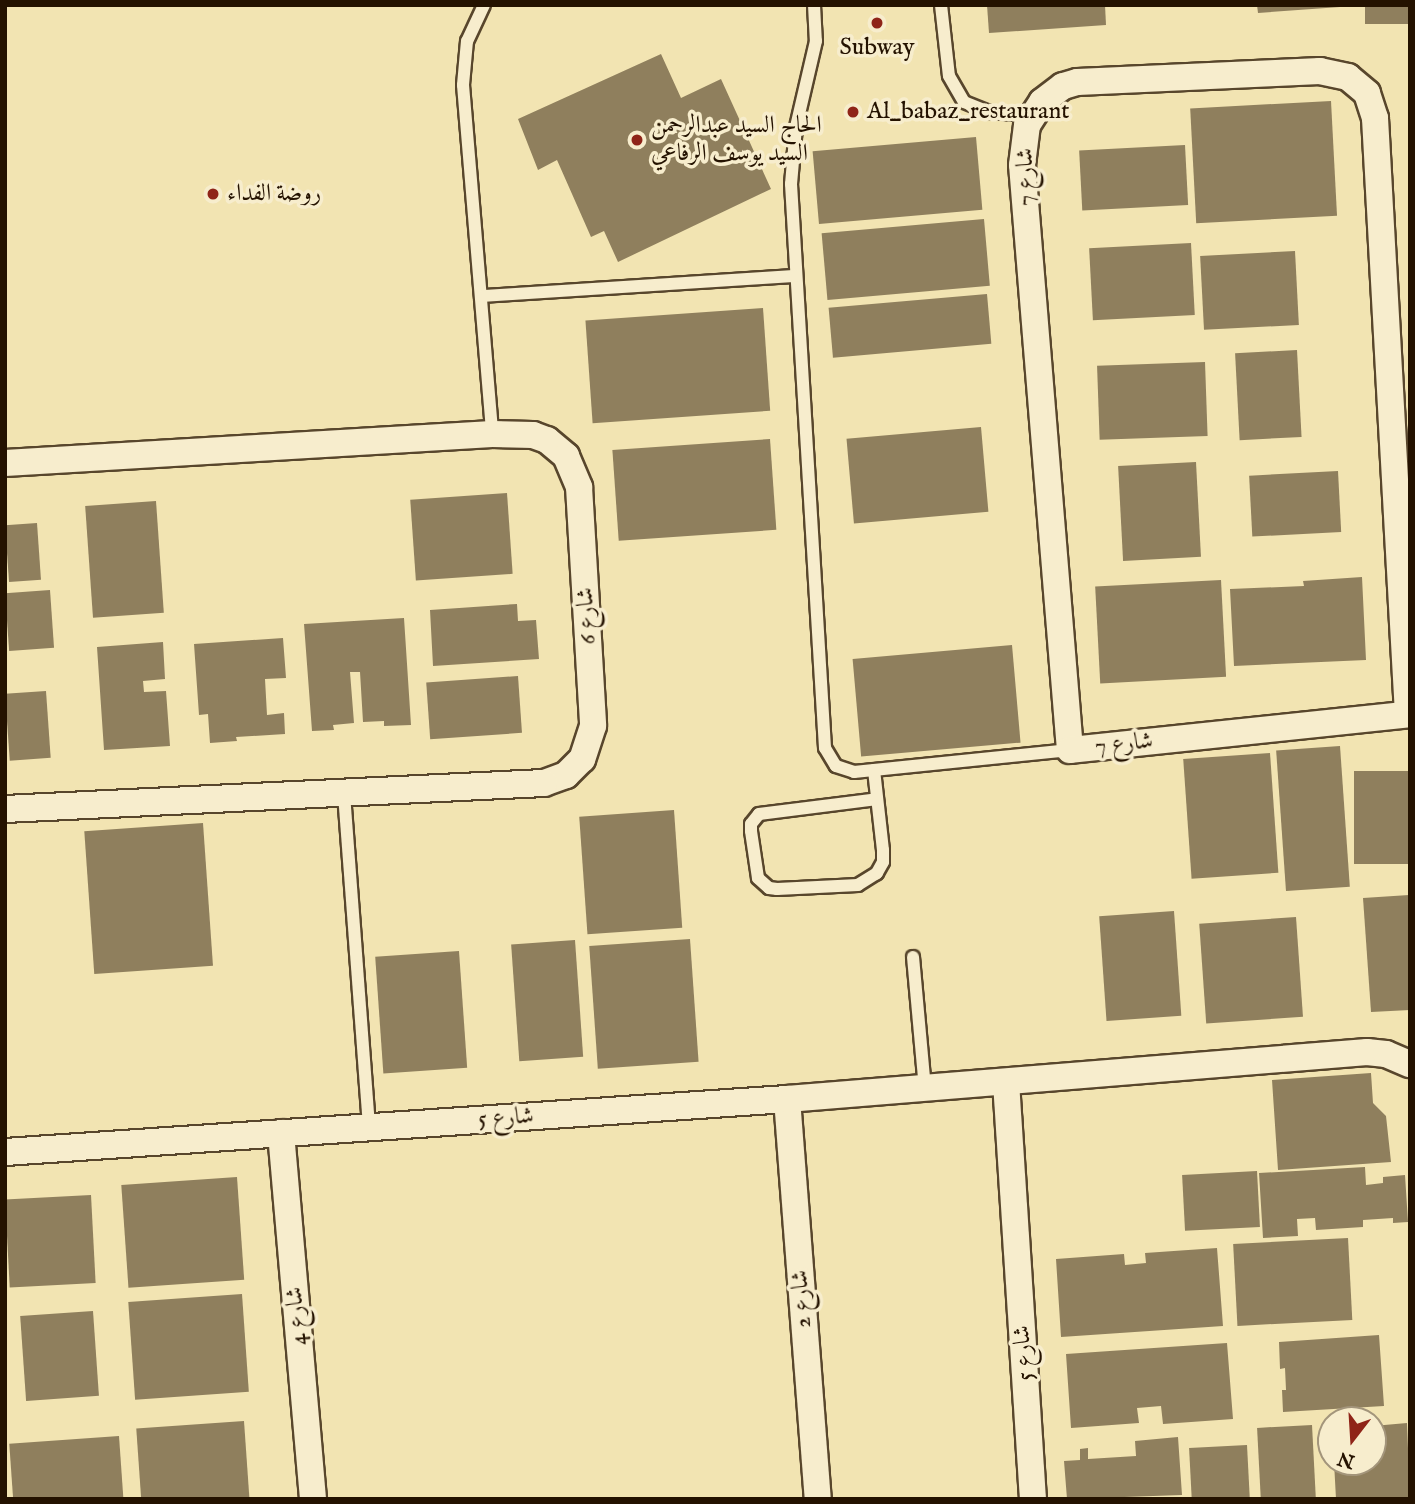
<!DOCTYPE html>
<meta charset="utf-8">
<style>
body{margin:0}
#map{position:relative;width:1415px;height:1504px;overflow:hidden;background:#f2e4b2;font-family:"IM FELL English",Amiri,serif}
div>[style]{position:absolute}
[style*='--x']{left:calc(var(--x)*1px);top:calc(var(--y)*1px);width:calc(var(--w)*1px);rotate:calc(var(--a)*1deg)}
.building>*{inset:0;background:#8f7f5d;transform-origin:0 0}
.roads{filter:drop-shadow(2px 0 #58462c) drop-shadow(-2px 0 #58462c) drop-shadow(0 2px #58462c) drop-shadow(0 -2px #58462c)}
.lane>*{height:12px;margin:-6px;padding:0 6px;transform-origin:6px;border-radius:6px;background:#f7edcd}
.street>*{height:26px;margin:-13px;padding:0 13px;transform-origin:13px;border-radius:13px;background:#f7edcd}
.dots>*{width:19px;height:19px;translate:-50% -50%;box-sizing:border-box;border:4px solid #f7edcd;border-radius:50%}
span{translate:-50% -50%;white-space:nowrap;text-align:center;line-height:1.15;-webkit-text-stroke:7px #f7edcd;paint-order:stroke}
.poi-label{font-size:24px;color:#241200}
.left{translate:0 -50%;text-align:left}
.street-label{font-size:24px;color:#241200}
.frame{position:absolute;inset:0;border:7px solid #241200;pointer-events:none}
.north{position:absolute;left:1317px;top:1406px;width:70px;height:70px;box-sizing:border-box;background:#f7edcd;border:2px solid #a3957b;border-radius:50%;rotate:197deg;font-size:19px;font-weight:700;line-height:28px;text-align:center;color:#241200}
.north::after{content:'';display:block;margin:auto;width:24px;height:32px;background:#8f2418;clip-path:polygon(50% 0,100% 100%,50% 72%,0 100%)}
</style>
<div id="map">
<div class="building">
<div style="clip-path:polygon(987px 5px,1105px 5px,1106px 25px,989px 33px)"></div>
<div style="clip-path:polygon(1257px 5px,1340px 5px,1340px 7px,1258px 13px)"></div>
<div style="left:1365px;top:5px;width:45px;height:19px"></div>
<div style="clip-path:polygon(661px 54px,681px 98px,721px 79px,771px 189px,618px 262px,604px 231px,591px 237px,557px 160px,538px 170px,518px 119px)"></div>
<div style="left:1331px;top:101px;width:115px;height:141px;rotate:87deg"></div>
<div style="left:976px;top:137px;width:73px;height:164px;rotate:85deg"></div>
<div style="left:1185px;top:145px;width:60px;height:106px;rotate:87deg"></div>
<div style="left:984px;top:219px;width:67px;height:163px;rotate:85deg"></div>
<div style="left:1191px;top:243px;width:72px;height:102px;rotate:87deg"></div>
<div style="left:1295px;top:251px;width:74px;height:95px;rotate:87deg"></div>
<div style="left:987px;top:294px;width:50px;height:159px;rotate:85deg"></div>
<div style="left:763px;top:308px;width:103px;height:178px;rotate:86deg"></div>
<div style="left:1297px;top:350px;width:87px;height:62px;rotate:87deg"></div>
<div style="left:1205px;top:362px;width:74px;height:108px;rotate:88deg"></div>
<div style="left:981px;top:427px;width:85px;height:135px;rotate:85deg"></div>
<div style="left:770px;top:439px;width:91px;height:158px;rotate:86deg"></div>
<div style="left:1196px;top:462px;width:95px;height:78px;rotate:87deg"></div>
<div style="left:1338px;top:471px;width:61px;height:89px;rotate:87deg"></div>
<div style="left:507px;top:493px;width:81px;height:97px;rotate:86deg"></div>
<div style="left:156px;top:501px;width:112px;height:71px;rotate:86deg"></div>
<div style="left:37px;top:523px;width:57px;height:32px;rotate:86deg"></div>
<div style="clip-path:polygon(1362px 577px,1366px 660px,1234px 666px,1230px 589px,1304px 586px,1303px 581px)"></div>
<div style="left:1221px;top:580px;width:97px;height:126px;rotate:87deg"></div>
<div style="left:50px;top:590px;width:58px;height:45px;rotate:86deg"></div>
<div style="clip-path:polygon(517px 604px,518px 621px,536px 620px,539px 659px,433px 666px,430px 610px)"></div>
<div style="clip-path:polygon(404px 618px,411px 725px,384px 726px,384px 721px,363px 722px,360px 672px,350px 672px,354px 723px,333px 725px,334px 730px,312px 731px,304px 624px)"></div>
<div style="clip-path:polygon(283px 638px,286px 678px,265px 679px,267px 715px,284px 713px,285px 734px,236px 737px,237px 741px,210px 743px,208px 714px,199px 715px,194px 644px)"></div>
<div style="clip-path:polygon(163px 642px,165px 679px,143px 681px,144px 692px,166px 691px,170px 746px,104px 750px,97px 647px)"></div>
<div style="left:1012px;top:645px;width:98px;height:160px;rotate:85deg"></div>
<div style="left:518px;top:676px;width:57px;height:92px;rotate:86deg"></div>
<div style="left:46px;top:691px;width:67px;height:41px;rotate:86deg"></div>
<div style="left:1340px;top:746px;width:141px;height:64px;rotate:86deg"></div>
<div style="left:1270px;top:753px;width:120px;height:87px;rotate:86deg"></div>
<div style="left:1410px;top:771px;width:93px;height:56px;rotate:90deg"></div>
<div style="left:674px;top:810px;width:118px;height:95px;rotate:86deg"></div>
<div style="left:203px;top:823px;width:143px;height:119px;rotate:86deg"></div>
<div style="clip-path:polygon(1409px 895px,1410px 1010px,1371px 1012px,1363px 898px)"></div>
<div style="left:1174px;top:911px;width:105px;height:75px;rotate:86deg"></div>
<div style="left:1296px;top:917px;width:100px;height:97px;rotate:86deg"></div>
<div style="left:690px;top:939px;width:123px;height:101px;rotate:86deg"></div>
<div style="left:575px;top:940px;width:117px;height:64px;rotate:86deg"></div>
<div style="left:459px;top:951px;width:117px;height:84px;rotate:86deg"></div>
<div style="clip-path:polygon(1371px 1073px,1373px 1103px,1386px 1116px,1391px 1162px,1278px 1170px,1272px 1080px)"></div>
<div style="clip-path:polygon(1365px 1167px,1366px 1185px,1383px 1183px,1383px 1177px,1405px 1175px,1408px 1222px,1393px 1223px,1393px 1218px,1363px 1220px,1363px 1227px,1316px 1230px,1315px 1218px,1297px 1219px,1298px 1236px,1263px 1238px,1259px 1173px)"></div>
<div style="left:1257px;top:1171px;width:56px;height:75px;rotate:87deg"></div>
<div style="left:237px;top:1177px;width:103px;height:116px;rotate:86deg"></div>
<div style="left:91px;top:1195px;width:88px;height:86px;rotate:87deg"></div>
<div style="left:1348px;top:1238px;width:82px;height:115px;rotate:87deg"></div>
<div style="clip-path:polygon(1217px 1248px,1223px 1326px,1061px 1337px,1056px 1259px,1124px 1254px,1125px 1265px,1146px 1263px,1145px 1253px)"></div>
<div style="left:242px;top:1294px;width:98px;height:114px;rotate:86deg"></div>
<div style="left:93px;top:1311px;width:85px;height:73px;rotate:86deg"></div>
<div style="clip-path:polygon(1379px 1335px,1384px 1406px,1283px 1412px,1282px 1390px,1286px 1390px,1285px 1368px,1280px 1369px,1279px 1342px)"></div>
<div style="clip-path:polygon(1227px 1343px,1233px 1419px,1163px 1424px,1161px 1406px,1137px 1408px,1139px 1423px,1071px 1428px,1066px 1354px)"></div>
<div style="left:244px;top:1421px;width:78px;height:108px;rotate:86deg"></div>
<div style="clip-path:polygon(1407px 1423px,1410px 1499px,1336px 1499px,1334px 1462px,1373px 1462px,1373px 1426px)"></div>
<div style="left:1312px;top:1425px;width:74px;height:55px;rotate:87deg"></div>
<div style="left:119px;top:1436px;width:63px;height:110px;rotate:86deg"></div>
<div style="clip-path:polygon(1178px 1437px,1182px 1495px,1067px 1499px,1064px 1461px,1080px 1460px,1080px 1449px,1088px 1448px,1088px 1459px,1136px 1456px,1135px 1441px)"></div>
<div style="left:1247px;top:1445px;width:54px;height:58px;rotate:87deg"></div>
</div>
<div class="roads">
<div class="lane">
<div style="--x:484;--y:5;--w:40;--a:115"></div>
<div style="--x:467;--y:41;--w:44;--a:95.2"></div>
<div style="--x:463;--y:85;--w:350;--a:85.2"></div>
<div style="--x:814;--y:5;--w:36;--a:87"></div>
<div style="--x:816;--y:41;--w:88;--a:103.1"></div>
<div style="--x:796;--y:127;--w:57;--a:95"></div>
<div style="--x:791;--y:184;--w:565;--a:86.55"></div>
<div style="--x:825;--y:748;--w:21;--a:59"></div>
<div style="--x:836;--y:766;--w:19;--a:18"></div>
<div style="--x:854;--y:772;--w:217;--a:-5.8"></div>
<div style="--x:941;--y:5;--w:71;--a:83.6"></div>
<div style="--x:949;--y:76;--w:30;--a:60"></div>
<div style="--x:964;--y:102;--w:27;--a:22"></div>
<div style="--x:989;--y:112;--w:43;--a:4"></div>
<div style="--x:483;--y:296;--w:313;--a:-3.7"></div>
<div style="--x:874;--y:770;--w:81;--a:83.6"></div>
<div style="--x:883;--y:850;--w:12;--a:90"></div>
<div style="--x:883;--y:862;--w:13;--a:119"></div>
<div style="--x:877;--y:873;--w:22;--a:148"></div>
<div style="--x:858;--y:885;--w:81;--a:177.2"></div>
<div style="--x:777;--y:889;--w:8;--a:-173"></div>
<div style="--x:769;--y:888;--w:15;--a:-138"></div>
<div style="--x:758;--y:878;--w:48;--a:-98.5"></div>
<div style="--x:751;--y:831;--w:7;--a:-90"></div>
<div style="--x:751;--y:824;--w:13;--a:-51"></div>
<div style="--x:759;--y:814;--w:119;--a:-7.2"></div>
<div style="--x:344;--y:794;--w:334;--a:85.7"></div>
<div style="--x:913;--y:957;--w:132;--a:84.8"></div>
</div>
<div class="street">
<div style="--x:5;--y:463;--w:488;--a:-3.4"></div>
<div style="--x:492;--y:434;--w:41;--a:1.4"></div>
<div style="--x:533;--y:435;--w:15;--a:20"></div>
<div style="--x:547;--y:440;--w:25;--a:40"></div>
<div style="--x:566;--y:456;--w:34;--a:67"></div>
<div style="--x:579;--y:487;--w:239;--a:86.6"></div>
<div style="--x:593;--y:726;--w:35;--a:108"></div>
<div style="--x:582;--y:759;--w:23;--a:135"></div>
<div style="--x:566;--y:775;--w:23;--a:160"></div>
<div style="--x:544;--y:783;--w:540;--a:177.24"></div>
<div style="--x:1408;--y:714;--w:597;--a:-93.17"></div>
<div style="--x:1375;--y:118;--w:26;--a:-108"></div>
<div style="--x:1367;--y:93;--w:25;--a:-140"></div>
<div style="--x:1348;--y:77;--w:29;--a:-168"></div>
<div style="--x:1320;--y:71;--w:243;--a:177.4"></div>
<div style="--x:1077;--y:82;--w:15;--a:164"></div>
<div style="--x:1063;--y:86;--w:26;--a:143"></div>
<div style="--x:1042;--y:102;--w:27;--a:123"></div>
<div style="--x:1027;--y:125;--w:40;--a:97.1"></div>
<div style="--x:1022;--y:165;--w:587;--a:85.31"></div>
<div style="--x:1070;--y:750;--w:342;--a:-6"></div>
<div style="--x:1006;--y:1082;--w:418;--a:86.3"></div>
<div style="--x:787;--y:1099;--w:401;--a:85.6"></div>
<div style="--x:281;--y:1133;--w:367;--a:85"></div>
<div style="--x:5;--y:1152;--w:784;--a:-3.88"></div>
<div style="--x:787;--y:1099;--w:582;--a:-4.63"></div>
<div style="--x:1367;--y:1052;--w:19;--a:6"></div>
<div style="--x:1386;--y:1054;--w:26;--a:23"></div>
</div>
</div>
<div class="dots">
<div style="left:877px;top:23px;background:#8f2418"></div>
<div style="left:853px;top:112px;background:#8f2418"></div>
<div style="left:637px;top:140px;background:#8f2418"></div>
<div style="left:213px;top:194px;background:#8f2418"></div>
</div>
<div class="poi-label">
<span style="left:877px;top:48px">Subway</span>
<span class="left" style="left:867px;top:112px">Al_babaz_restaurant</span>
<span class="left" style="left:651px;top:140px">الحاج السيد عبدالرحمن<br>السيد يوسف الرفاعي</span>
<span class="left" style="left:227px;top:194px">روضة الفداء</span>
</div>
<div class="street-label">
<span style="left:1026px;top:177px;rotate:-91deg">شارع 7</span>
<span style="left:587px;top:616px;rotate:-93deg">شارع 6</span>
<span style="left:1124px;top:744px;rotate:-6deg">شارع 7</span>
<span style="left:506px;top:1118px;rotate:-4deg">شارع 5</span>
<span style="left:802px;top:1299px;rotate:-94deg">شارع 2</span>
<span style="left:297px;top:1316px;rotate:-95deg">شارع 4</span>
<span style="left:1024px;top:1353px;rotate:-94deg">شارع 5</span>
</div>
<div class="frame"></div>
<div class="north">N</div>
</div>
